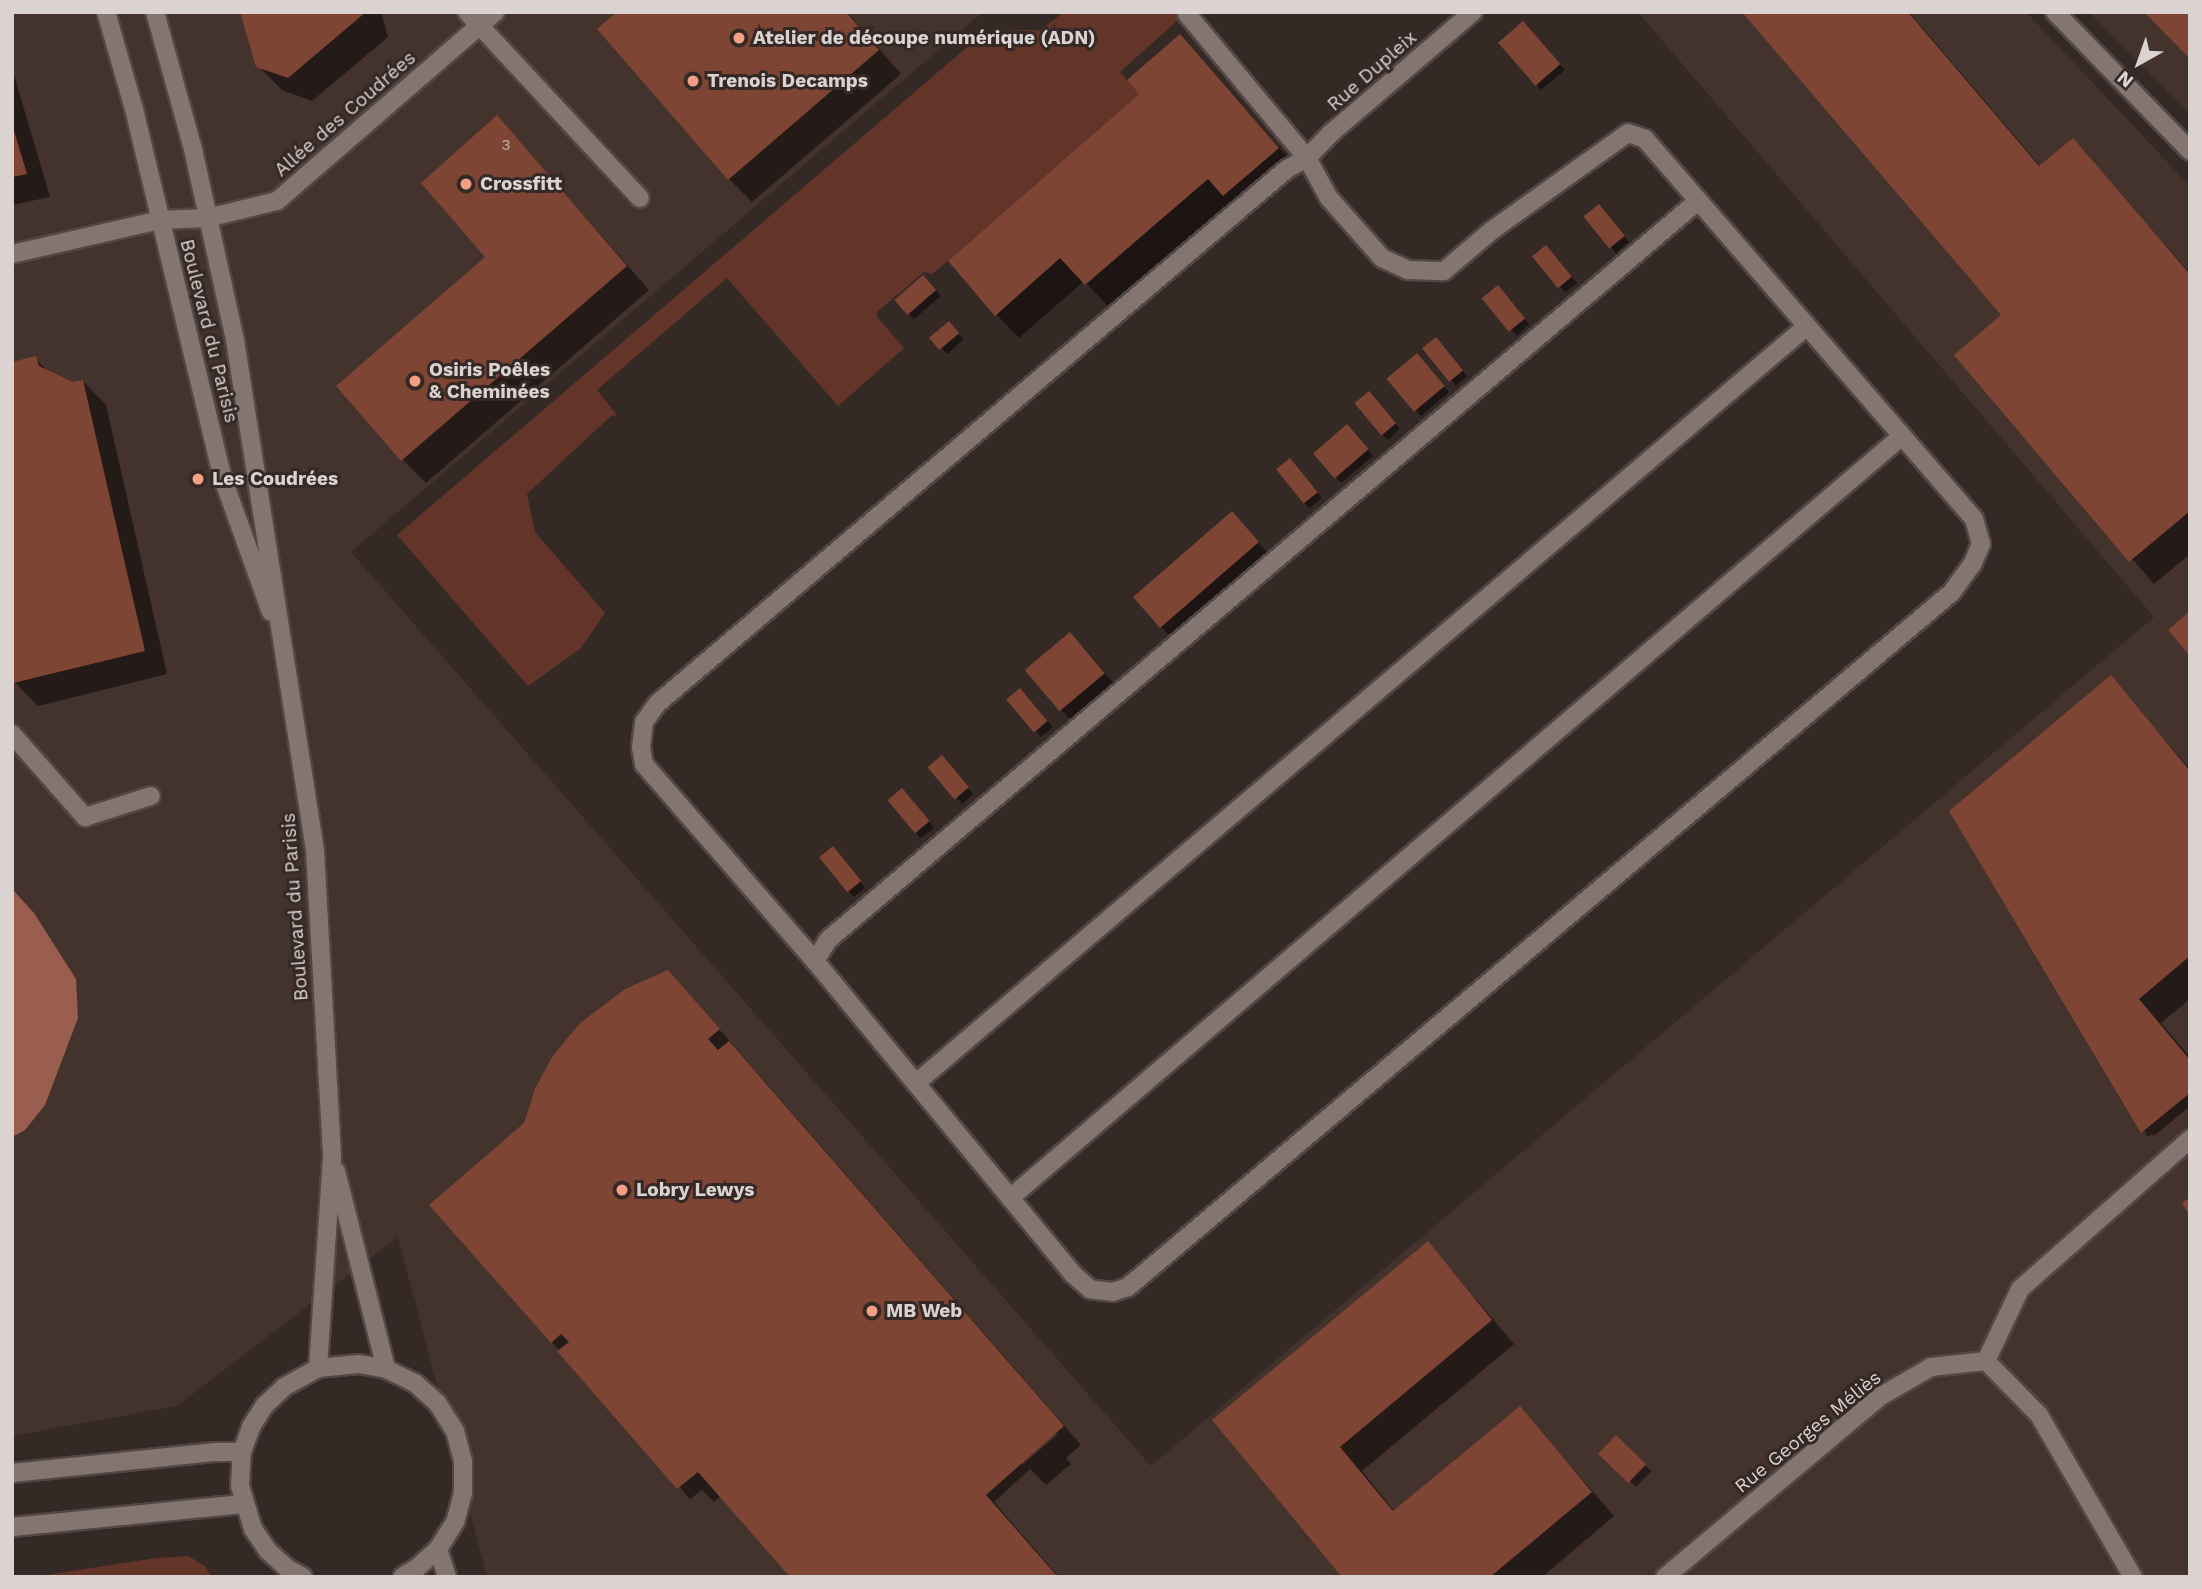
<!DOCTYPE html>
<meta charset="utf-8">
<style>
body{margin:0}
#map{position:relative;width:2202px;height:1589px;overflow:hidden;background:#352925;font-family:"Work Sans",sans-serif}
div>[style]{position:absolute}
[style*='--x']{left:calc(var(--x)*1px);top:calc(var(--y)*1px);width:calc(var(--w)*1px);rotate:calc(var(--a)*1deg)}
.built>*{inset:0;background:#44322c}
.green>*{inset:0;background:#633528}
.water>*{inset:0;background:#995e4d}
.shadow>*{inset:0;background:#0007;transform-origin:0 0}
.building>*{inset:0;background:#7e4535;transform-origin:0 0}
.roads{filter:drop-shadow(2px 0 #514745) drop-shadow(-2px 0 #514745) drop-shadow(0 2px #514745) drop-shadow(0 -2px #514745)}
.lane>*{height:18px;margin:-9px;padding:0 9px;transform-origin:9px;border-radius:9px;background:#847571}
.street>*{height:18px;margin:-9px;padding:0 9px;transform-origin:9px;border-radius:9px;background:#847571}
.secondary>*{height:18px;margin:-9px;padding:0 9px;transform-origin:9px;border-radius:9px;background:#847571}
.dots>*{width:19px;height:19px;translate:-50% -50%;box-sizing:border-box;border:4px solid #352925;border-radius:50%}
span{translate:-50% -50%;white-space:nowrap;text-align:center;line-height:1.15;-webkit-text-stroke:6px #352925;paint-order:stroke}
.number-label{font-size:16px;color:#c4b0aa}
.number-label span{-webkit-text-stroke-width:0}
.poi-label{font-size:19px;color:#dbd3d1;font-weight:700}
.left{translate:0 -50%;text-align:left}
.street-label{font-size:19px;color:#dbd3d1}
.frame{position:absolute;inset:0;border:14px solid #dbd3d1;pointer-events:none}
.north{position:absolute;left:2104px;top:28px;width:70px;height:70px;-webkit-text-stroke:5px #352925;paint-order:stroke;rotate:220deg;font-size:19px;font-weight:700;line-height:28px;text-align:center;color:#dbd3d1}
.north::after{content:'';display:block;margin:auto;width:24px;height:32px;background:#dbd3d1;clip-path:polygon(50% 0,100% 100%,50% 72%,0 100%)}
</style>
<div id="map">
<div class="built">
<div style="clip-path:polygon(12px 12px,983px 12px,351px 552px,1151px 1466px,2154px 617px,1638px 12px,2026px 12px,2190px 186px,2190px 1577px,487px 1577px,398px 1237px,177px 1406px,12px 1436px)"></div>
<div style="clip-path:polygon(2089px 12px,2190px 12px,2190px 115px)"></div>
</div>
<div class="green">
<div style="clip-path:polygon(1064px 12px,1187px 12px,1120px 72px,1139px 94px,948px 261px,932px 274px,924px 272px,877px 312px,877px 317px,904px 348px,838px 406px,727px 278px,597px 390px,617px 415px,611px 416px,527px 494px,535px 532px,605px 613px,580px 649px,528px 686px,397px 535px,986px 31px,1040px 30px)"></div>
<div style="clip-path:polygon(188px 1556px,205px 1566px,212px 1577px,33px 1577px,156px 1558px)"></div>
</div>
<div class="water">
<div style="clip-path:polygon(12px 889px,34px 913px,76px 979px,78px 1018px,45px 1105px,25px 1130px,12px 1137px)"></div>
</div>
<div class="shadow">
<div style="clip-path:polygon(242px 12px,381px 12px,388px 37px,312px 101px,282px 90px,258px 66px)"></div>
<div style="clip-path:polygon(619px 12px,847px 12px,901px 74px,752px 202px,729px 179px)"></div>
<div style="clip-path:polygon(1744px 12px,1909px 12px,2041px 167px,2072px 140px,2190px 273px,2190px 554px,2154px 584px,1956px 355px,2004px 315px)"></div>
<div style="clip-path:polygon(1529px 29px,1565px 70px,1541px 90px,1500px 43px)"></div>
<div style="clip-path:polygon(1180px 36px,1301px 172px,1248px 218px,1231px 202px,1109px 307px,1084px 281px,1019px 338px,996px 314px)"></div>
<div style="clip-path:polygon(12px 68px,50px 197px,12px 205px)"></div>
<div style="clip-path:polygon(497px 117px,649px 290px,426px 483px,402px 459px,488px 257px)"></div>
<div style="clip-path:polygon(1605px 212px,1629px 242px,1616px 253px,1586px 217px)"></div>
<div style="clip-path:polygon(1551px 253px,1577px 283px,1565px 292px,1534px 256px)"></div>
<div style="clip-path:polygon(923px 277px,941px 296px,914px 319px,909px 314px)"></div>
<div style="clip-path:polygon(1503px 293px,1529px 324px,1517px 336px,1485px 298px)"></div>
<div style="left:949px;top:324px;width:21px;height:22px;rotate:47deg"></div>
<div style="clip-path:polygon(1441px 345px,1467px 376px,1456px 386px,1424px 349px)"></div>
<div style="clip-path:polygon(35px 358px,50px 373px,72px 384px,83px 381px,106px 405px,167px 674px,38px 706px,12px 679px,12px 363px)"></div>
<div style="clip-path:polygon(1422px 361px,1449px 392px,1421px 416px,1416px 410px)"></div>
<div style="clip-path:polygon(1374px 399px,1400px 429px,1388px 440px,1382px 434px)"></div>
<div style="clip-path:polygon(1352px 431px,1373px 456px,1341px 483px,1315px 453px)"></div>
<div style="clip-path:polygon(1296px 466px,1322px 498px,1310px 508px,1304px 503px)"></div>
<div style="clip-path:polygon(1243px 525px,1269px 555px,1172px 638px,1160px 626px)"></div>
<div style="clip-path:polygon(1082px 646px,1115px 685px,1073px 722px,1061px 710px)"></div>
<div style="clip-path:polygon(2110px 678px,2190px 769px,2190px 999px,2161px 1023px,2190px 1057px,2190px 1106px,2154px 1136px,2152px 1134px,2148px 1137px,1952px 811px)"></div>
<div style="clip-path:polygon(1026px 695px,1053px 727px,1041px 737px,1009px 700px)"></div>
<div style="clip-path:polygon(947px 762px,973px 794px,962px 804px,930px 767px)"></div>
<div style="clip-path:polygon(908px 795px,934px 828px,921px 838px,916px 833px)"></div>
<div style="clip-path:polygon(839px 854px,865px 888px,854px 897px,848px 891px)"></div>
<div style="clip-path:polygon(evenodd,686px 991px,1081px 1445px,1066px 1458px,1071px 1464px,1046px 1485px,1030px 1469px,994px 1502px,1059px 1577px,793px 1577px,721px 1495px,714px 1502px,702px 1490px,690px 1499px,552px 1342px,686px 991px,1054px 1432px,1057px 1435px,1022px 1465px,1019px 1463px,1054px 1432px)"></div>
<div style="clip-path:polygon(1428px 1243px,1514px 1344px,1362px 1471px,1395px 1512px,1520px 1408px,1614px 1516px,1542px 1577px,1344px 1577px,1215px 1420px)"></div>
<div style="left:1616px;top:1437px;width:49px;height:22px;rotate:44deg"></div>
</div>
<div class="building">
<div style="clip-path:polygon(240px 12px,366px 12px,288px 78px,256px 67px)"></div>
<div style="clip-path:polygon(617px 12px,846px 12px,879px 50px,728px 180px,597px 29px)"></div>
<div style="clip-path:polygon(1742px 12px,1908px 12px,2039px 166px,2073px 138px,2188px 272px,2190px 270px,2190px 511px,2129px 562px,1954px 355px,2001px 315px)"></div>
<div style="clip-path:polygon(2144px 12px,2190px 12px,2190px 59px)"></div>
<div style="left:1523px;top:21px;width:57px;height:33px;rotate:49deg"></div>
<div style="clip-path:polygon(1180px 34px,1279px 148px,1223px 196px,1208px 179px,1085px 285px,1060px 258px,995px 316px,948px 261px,1139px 94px,1127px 80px)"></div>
<div style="clip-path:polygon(497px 115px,627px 266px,401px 461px,336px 386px,485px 257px,421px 183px)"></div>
<div style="clip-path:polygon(12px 124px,27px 174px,12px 177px)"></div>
<div style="left:1599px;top:204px;width:41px;height:20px;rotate:51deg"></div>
<div style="left:1546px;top:245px;width:41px;height:18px;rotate:51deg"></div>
<div style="left:923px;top:275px;width:20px;height:38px;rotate:49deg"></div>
<div style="left:1498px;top:285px;width:43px;height:21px;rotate:51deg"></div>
<div style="left:949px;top:321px;width:16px;height:26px;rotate:50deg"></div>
<div style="left:1436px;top:337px;width:43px;height:18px;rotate:51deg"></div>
<div style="left:1417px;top:353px;width:43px;height:40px;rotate:50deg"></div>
<div style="clip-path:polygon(36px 356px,39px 366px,73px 382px,83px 380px,145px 651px,13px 683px,12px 362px)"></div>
<div style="left:1369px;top:391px;width:42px;height:19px;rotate:50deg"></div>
<div style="left:1347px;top:424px;width:33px;height:45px;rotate:49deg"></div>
<div style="left:1290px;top:458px;width:44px;height:18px;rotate:51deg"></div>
<div style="left:1232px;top:511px;width:41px;height:131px;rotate:49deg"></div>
<div style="clip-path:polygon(2190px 611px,2190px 656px,2168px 630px)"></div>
<div style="left:1070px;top:632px;width:54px;height:59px;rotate:50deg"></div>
<div style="clip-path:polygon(2111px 675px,2190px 771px,2190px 956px,2139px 999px,2190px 1060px,2190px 1093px,2141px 1133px,1949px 811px)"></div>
<div style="left:1020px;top:688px;width:43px;height:18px;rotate:50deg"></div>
<div style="left:942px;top:755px;width:42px;height:19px;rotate:50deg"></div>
<div style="left:902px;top:788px;width:43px;height:19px;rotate:50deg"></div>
<div style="left:833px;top:846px;width:45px;height:18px;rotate:51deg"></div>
<div style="clip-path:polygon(668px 970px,720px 1029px,708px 1039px,718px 1050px,729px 1041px,1064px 1426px,986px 1495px,1058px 1577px,790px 1577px,698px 1472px,677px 1489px,557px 1351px,569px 1342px,561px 1334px,551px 1343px,429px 1205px,524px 1123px,535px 1089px,552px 1057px,579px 1024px,625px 989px)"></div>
<div style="clip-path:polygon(2190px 1197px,2190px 1216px,2182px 1203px)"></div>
<div style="clip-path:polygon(1428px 1241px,1492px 1320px,1340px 1447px,1393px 1511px,1520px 1406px,1592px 1492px,1490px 1577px,1342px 1577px,1212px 1420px)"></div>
<div style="left:1616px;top:1435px;width:42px;height:26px;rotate:44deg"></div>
</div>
<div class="roads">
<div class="lane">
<div style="--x:467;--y:12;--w:254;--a:47.1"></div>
<div style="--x:1187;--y:14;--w:187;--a:50.2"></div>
<div style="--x:1307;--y:158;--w:46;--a:61.2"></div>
<div style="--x:1329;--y:198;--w:80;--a:48.5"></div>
<div style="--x:1382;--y:258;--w:29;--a:25"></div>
<div style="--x:1408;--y:270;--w:36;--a:2"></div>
<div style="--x:1444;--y:271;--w:62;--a:-40.4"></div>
<div style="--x:1491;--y:231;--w:168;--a:-35.6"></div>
<div style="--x:1628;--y:133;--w:18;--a:19"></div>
<div style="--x:1645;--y:139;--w:503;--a:49.11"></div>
<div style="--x:1974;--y:519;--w:26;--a:74"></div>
<div style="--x:1981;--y:544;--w:21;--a:113"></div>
<div style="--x:1973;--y:563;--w:37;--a:126"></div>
<div style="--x:1951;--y:593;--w:1077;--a:139.86"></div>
<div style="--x:1128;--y:1287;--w:16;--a:162"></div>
<div style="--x:1113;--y:1292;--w:23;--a:-173"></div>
<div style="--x:1090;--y:1289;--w:23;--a:-139"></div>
<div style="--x:1073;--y:1274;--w:406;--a:-129.5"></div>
<div style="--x:815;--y:961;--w:25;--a:-58"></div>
<div style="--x:828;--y:940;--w:1141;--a:-40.35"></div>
<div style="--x:207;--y:218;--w:72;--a:-13.7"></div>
<div style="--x:277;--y:201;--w:289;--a:-40.9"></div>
<div style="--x:12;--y:734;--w:111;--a:48.7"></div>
<div style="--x:85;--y:817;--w:69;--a:-17.7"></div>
<div style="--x:815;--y:961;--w:261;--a:-131"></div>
<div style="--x:644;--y:764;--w:17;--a:-100"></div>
<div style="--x:641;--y:747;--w:25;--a:-83"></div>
<div style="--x:644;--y:722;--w:24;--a:-54"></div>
<div style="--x:658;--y:703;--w:825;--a:-40.33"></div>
<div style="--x:1287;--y:169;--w:23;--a:-29"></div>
<div style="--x:1307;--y:158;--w:33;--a:-46"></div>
<div style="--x:916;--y:1083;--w:1169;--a:-40.35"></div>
<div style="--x:1010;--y:1198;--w:1173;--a:-40.51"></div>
<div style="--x:1986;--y:1361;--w:80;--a:-64.7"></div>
<div style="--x:2020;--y:1289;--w:227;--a:-41.4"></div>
</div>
<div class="street">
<div style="--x:2055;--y:12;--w:194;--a:45.8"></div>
<div style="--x:1330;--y:134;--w:188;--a:-40.5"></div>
<div style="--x:12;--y:254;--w:153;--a:-12.9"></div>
<div style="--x:161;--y:220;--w:46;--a:-2.5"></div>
<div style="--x:1665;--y:1577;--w:282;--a:-40"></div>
<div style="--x:1881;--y:1396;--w:58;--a:-30.1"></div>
<div style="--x:1931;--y:1367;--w:55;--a:-6.2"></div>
<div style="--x:1986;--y:1361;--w:76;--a:45.5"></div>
<div style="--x:2039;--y:1415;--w:187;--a:59.9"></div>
</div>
<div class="secondary">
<div style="--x:106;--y:12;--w:101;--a:73.9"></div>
<div style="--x:134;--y:109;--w:381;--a:76.5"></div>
<div style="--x:223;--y:479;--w:141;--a:70.2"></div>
<div style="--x:155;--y:12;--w:142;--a:74.5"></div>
<div style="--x:193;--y:149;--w:196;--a:77.6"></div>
<div style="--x:235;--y:340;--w:516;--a:81.09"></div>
<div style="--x:315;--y:850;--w:307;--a:86.8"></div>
<div style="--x:332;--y:1157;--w:211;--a:93.8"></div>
<div style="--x:336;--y:1171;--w:204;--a:75.8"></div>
<div style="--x:12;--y:1473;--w:203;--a:-5.9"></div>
<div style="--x:214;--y:1452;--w:28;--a:0"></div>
<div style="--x:12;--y:1527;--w:232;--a:-5.7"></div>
<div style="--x:438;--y:1549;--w:29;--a:72"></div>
<div style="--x:303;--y:1577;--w:17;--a:-152"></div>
<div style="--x:288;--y:1569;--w:27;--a:-138"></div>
<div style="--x:268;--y:1551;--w:27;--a:-124"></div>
<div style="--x:253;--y:1529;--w:45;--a:-106.8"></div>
<div style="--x:240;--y:1486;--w:34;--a:-87"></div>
<div style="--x:242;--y:1452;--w:27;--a:-70"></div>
<div style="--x:251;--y:1427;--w:26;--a:-58"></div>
<div style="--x:265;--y:1405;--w:26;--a:-43"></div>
<div style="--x:284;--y:1387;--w:39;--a:-29"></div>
<div style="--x:318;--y:1368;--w:41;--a:-5.6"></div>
<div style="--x:359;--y:1364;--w:27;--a:10"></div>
<div style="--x:386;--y:1369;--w:32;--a:26"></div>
<div style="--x:415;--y:1383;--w:31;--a:42"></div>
<div style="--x:438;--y:1404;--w:32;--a:58"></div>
<div style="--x:455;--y:1431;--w:31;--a:75"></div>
<div style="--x:463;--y:1461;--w:32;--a:90"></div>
<div style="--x:463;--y:1493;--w:30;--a:105"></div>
<div style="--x:455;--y:1522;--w:32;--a:122"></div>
<div style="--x:438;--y:1549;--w:28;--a:138"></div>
<div style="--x:417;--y:1568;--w:17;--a:149"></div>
</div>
</div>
<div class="dots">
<div style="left:739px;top:38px;background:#f49e86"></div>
<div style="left:693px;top:81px;background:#f49e86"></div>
<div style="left:466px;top:184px;background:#f49e86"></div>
<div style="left:415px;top:381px;background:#f49e86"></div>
<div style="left:198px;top:479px;background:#f49e86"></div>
<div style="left:622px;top:1190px;background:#f49e86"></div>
<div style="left:872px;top:1311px;background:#f49e86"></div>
</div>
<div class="number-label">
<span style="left:506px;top:145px">3</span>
</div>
<div class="poi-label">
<span class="left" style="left:753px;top:38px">Atelier de découpe numérique (ADN)</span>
<span class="left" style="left:707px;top:81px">Trenois Decamps</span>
<span class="left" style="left:480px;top:184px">Crossfitt</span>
<span class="left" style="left:429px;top:381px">Osiris Poêles<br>&amp; Cheminées</span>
<span class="left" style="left:212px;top:479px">Les Coudrées</span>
<span class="left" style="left:636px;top:1190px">Lobry Lewys</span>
<span class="left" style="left:886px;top:1311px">MB Web</span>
</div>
<div class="street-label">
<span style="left:1372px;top:71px;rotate:-41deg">Rue Dupleix</span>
<span style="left:345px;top:114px;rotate:-41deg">Allée des Coudrées</span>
<span style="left:209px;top:331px;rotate:76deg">Boulevard du Parisis</span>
<span style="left:295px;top:907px;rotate:-94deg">Boulevard du Parisis</span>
<span style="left:1808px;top:1432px;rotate:-39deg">Rue Georges Méliès</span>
</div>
<div class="frame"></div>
<div class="north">N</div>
</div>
